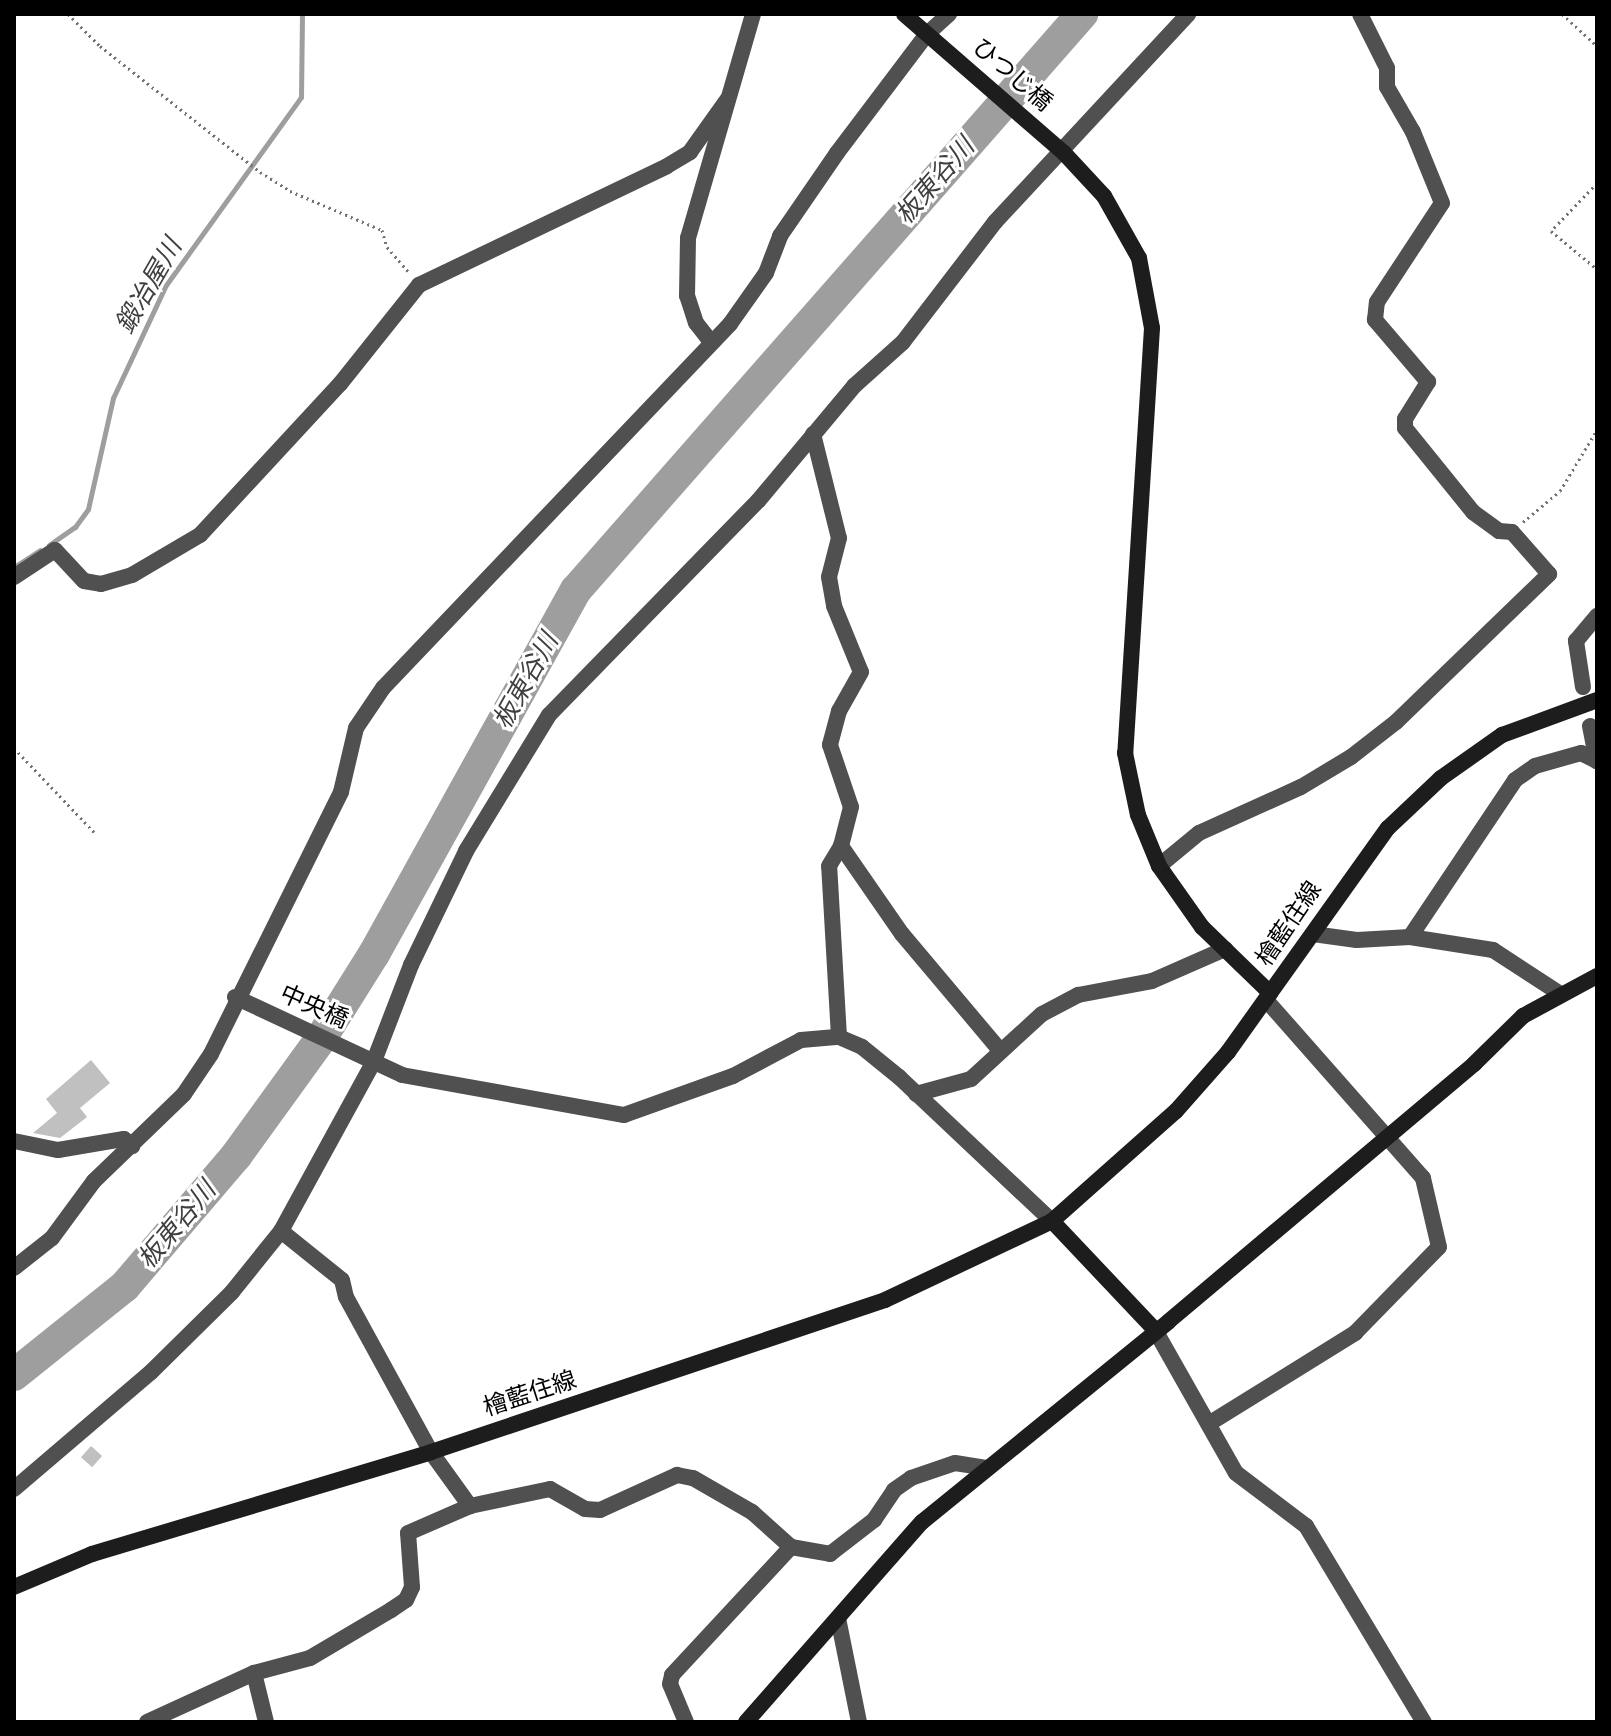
<!DOCTYPE html>
<meta charset="utf-8">
<style>
body{margin:0}
#map{position:relative;width:1611px;height:1736px;overflow:hidden;background:#fff;font-family:"Fira Sans Condensed","Noto Sans JP",sans-serif}
div>[style]{position:absolute}
[style*='--x']{left:calc(var(--x)*1px);top:calc(var(--y)*1px);width:calc(var(--w)*1px);rotate:calc(var(--a)*1deg)}
.stream>*{height:5px;margin:-2.5px;padding:0 2.5px;transform-origin:2.5px;border-radius:2.5px;background:#9e9e9e}
.river>*{height:32px;margin:-16px;padding:0 16px;transform-origin:16px;border-radius:16px;background:#9e9e9e}
.building>*{inset:0;background:#c0c0c0;transform-origin:0 0}
.path>*{height:3px;margin-top:-1.5px;transform-origin:0;background:repeating-linear-gradient(90deg,#727272 0 2px,transparent 0 6px)}
.street>*{height:16px;margin:-8px;padding:0 8px;transform-origin:8px;border-radius:8px;background:#505050}
.secondary>*{height:16px;margin:-8px;padding:0 8px;transform-origin:8px;border-radius:8px;background:#1d1d1d}
span{translate:-50% -50%;white-space:nowrap;text-align:center;line-height:1.15;-webkit-text-stroke:6px #fff;paint-order:stroke}
.street-label{font-size:24px;color:#000}
.water-label{font-size:26px;color:#3f3f3f;font-style:italic}
.frame{position:absolute;inset:0;border:16px solid #000;pointer-events:none}
</style>
<div id="map">
<div class="stream">
<div style="--x:49;--y:545;--w:32;--a:-35"></div>
<div style="--x:75;--y:527;--w:22;--a:-54"></div>
<div style="--x:88;--y:509;--w:114;--a:-77.3"></div>
<div style="--x:113;--y:398;--w:125;--a:-64.9"></div>
<div style="--x:166;--y:285;--w:231;--a:-54.3"></div>
<div style="--x:301;--y:97;--w:83;--a:-89.3"></div>
<div style="--x:14;--y:567;--w:31;--a:-33"></div>
</div>
<div class="river">
<div style="--x:14;--y:1375;--w:142;--a:-38.7"></div>
<div style="--x:125;--y:1286;--w:171;--a:-49.5"></div>
<div style="--x:236;--y:1156;--w:143;--a:-54.1"></div>
<div style="--x:320;--y:1040;--w:102;--a:-57.9"></div>
<div style="--x:374;--y:954;--w:416;--a:-61"></div>
<div style="--x:576;--y:590;--w:767;--a:-48.7"></div>
</div>
<div class="building">
<div style="clip-path:polygon(91px 1060px,110px 1083px,80px 1108px,87px 1117px,60px 1138px,33px 1133px,57px 1113px,46px 1099px)"></div>
<div style="left:91px;top:1446px;width:15px;height:15px;rotate:42deg"></div>
</div>
<div class="path">
<div style="--x:68;--y:14;--w:45;--a:45"></div>
<div style="--x:100;--y:46;--w:204;--a:38.2"></div>
<div style="--x:260;--y:172;--w:36;--a:32"></div>
<div style="--x:290;--y:191;--w:100;--a:23"></div>
<div style="--x:382;--y:230;--w:18;--a:74"></div>
<div style="--x:387;--y:247;--w:35;--a:49"></div>
<div style="--x:1562;--y:14;--w:47;--a:42.4"></div>
<div style="--x:1597;--y:183;--w:66;--a:133.8"></div>
<div style="--x:1551;--y:231;--w:60;--a:39.6"></div>
<div style="--x:1523;--y:522;--w:48;--a:-40"></div>
<div style="--x:1560;--y:491;--w:71;--a:-58.8"></div>
<div style="--x:14;--y:748;--w:117;--a:46.4"></div>
</div>
<div class="street">
<div style="--x:711;--y:342;--w:24;--a:-128"></div>
<div style="--x:696;--y:323;--w:28;--a:-108"></div>
<div style="--x:687;--y:296;--w:58;--a:-89"></div>
<div style="--x:688;--y:238;--w:233;--a:-73.8"></div>
<div style="--x:813;--y:434;--w:107;--a:76"></div>
<div style="--x:839;--y:538;--w:40;--a:104.4"></div>
<div style="--x:829;--y:577;--w:29;--a:80"></div>
<div style="--x:834;--y:606;--w:71;--a:67.8"></div>
<div style="--x:861;--y:672;--w:45;--a:119.4"></div>
<div style="--x:839;--y:711;--w:35;--a:105"></div>
<div style="--x:830;--y:745;--w:65;--a:71.3"></div>
<div style="--x:851;--y:807;--w:40;--a:104.4"></div>
<div style="--x:841;--y:846;--w:107;--a:55.3"></div>
<div style="--x:902;--y:934;--w:150;--a:49.9"></div>
<div style="--x:14;--y:577;--w:49;--a:-33.4"></div>
<div style="--x:55;--y:550;--w:42;--a:46.9"></div>
<div style="--x:84;--y:581;--w:17;--a:10"></div>
<div style="--x:101;--y:584;--w:32;--a:-16"></div>
<div style="--x:132;--y:575;--w:79;--a:-30.5"></div>
<div style="--x:200;--y:535;--w:206;--a:-47.2"></div>
<div style="--x:340;--y:384;--w:127;--a:-51.4"></div>
<div style="--x:419;--y:285;--w:275;--a:-25.6"></div>
<div style="--x:667;--y:166;--w:27;--a:-31"></div>
<div style="--x:690;--y:152;--w:64;--a:-54.6"></div>
<div style="--x:1583;--y:687;--w:47;--a:-98.7"></div>
<div style="--x:1576;--y:641;--w:33;--a:-50"></div>
<div style="--x:1590;--y:726;--w:36;--a:79"></div>
<div style="--x:1159;--y:866;--w:52;--a:-39.5"></div>
<div style="--x:1199;--y:833;--w:112;--a:-24.3"></div>
<div style="--x:1301;--y:787;--w:58;--a:-31"></div>
<div style="--x:1351;--y:757;--w:57;--a:-37.9"></div>
<div style="--x:1396;--y:722;--w:213;--a:-44"></div>
<div style="--x:1549;--y:574;--w:56;--a:-131.4"></div>
<div style="--x:1512;--y:532;--w:13;--a:-176"></div>
<div style="--x:1499;--y:531;--w:32;--a:-144"></div>
<div style="--x:1473;--y:512;--w:108;--a:-129"></div>
<div style="--x:1405;--y:428;--w:9;--a:-90"></div>
<div style="--x:1405;--y:419;--w:44;--a:-58.1"></div>
<div style="--x:1428;--y:382;--w:82;--a:-130.5"></div>
<div style="--x:1375;--y:320;--w:18;--a:-84"></div>
<div style="--x:1377;--y:302;--w:118;--a:-56.7"></div>
<div style="--x:1442;--y:203;--w:77;--a:-112.2"></div>
<div style="--x:1413;--y:132;--w:52;--a:-120"></div>
<div style="--x:1387;--y:87;--w:19;--a:-90"></div>
<div style="--x:1387;--y:68;--w:60;--a:-116.6"></div>
<div style="--x:1313;--y:934;--w:44;--a:7.8"></div>
<div style="--x:1357;--y:940;--w:53;--a:-3.2"></div>
<div style="--x:1410;--y:937;--w:84;--a:8.9"></div>
<div style="--x:1493;--y:950;--w:79;--a:33.1"></div>
<div style="--x:1410;--y:937;--w:189;--a:-56.2"></div>
<div style="--x:1515;--y:780;--w:24;--a:-35"></div>
<div style="--x:1535;--y:766;--w:48;--a:-15.8"></div>
<div style="--x:1581;--y:753;--w:18;--a:27"></div>
<div style="--x:235;--y:997;--w:184;--a:25"></div>
<div style="--x:402;--y:1075;--w:226;--a:10.2"></div>
<div style="--x:624;--y:1115;--w:116;--a:-19.7"></div>
<div style="--x:733;--y:1076;--w:77;--a:-27.9"></div>
<div style="--x:801;--y:1040;--w:38;--a:-5"></div>
<div style="--x:839;--y:1037;--w:25;--a:23"></div>
<div style="--x:862;--y:1047;--w:48;--a:39"></div>
<div style="--x:899;--y:1077;--w:210;--a:43.3"></div>
<div style="--x:839;--y:1037;--w:171;--a:-93.3"></div>
<div style="--x:829;--y:866;--w:23;--a:-59"></div>
<div style="--x:916;--y:1094;--w:57;--a:-15.3"></div>
<div style="--x:971;--y:1079;--w:96;--a:-42.5"></div>
<div style="--x:1042;--y:1014;--w:41;--a:-27.8"></div>
<div style="--x:1078;--y:995;--w:75;--a:-10.7"></div>
<div style="--x:1152;--y:981;--w:80;--a:-23.7"></div>
<div style="--x:14;--y:1141;--w:45;--a:11.6"></div>
<div style="--x:58;--y:1150;--w:67;--a:-9.5"></div>
<div style="--x:124;--y:1139;--w:11;--a:41"></div>
<div style="--x:281;--y:1231;--w:78;--a:38.8"></div>
<div style="--x:342;--y:1280;--w:17;--a:77"></div>
<div style="--x:346;--y:1297;--w:177;--a:61.3"></div>
<div style="--x:431;--y:1452;--w:67;--a:54.2"></div>
<div style="--x:14;--y:1268;--w:48;--a:-38.3"></div>
<div style="--x:52;--y:1238;--w:71;--a:-53.6"></div>
<div style="--x:94;--y:1181;--w:125;--a:-44"></div>
<div style="--x:184;--y:1094;--w:48;--a:-56"></div>
<div style="--x:211;--y:1054;--w:292;--a:-63.6"></div>
<div style="--x:341;--y:792;--w:66;--a:-76.8"></div>
<div style="--x:356;--y:728;--w:48;--a:-56"></div>
<div style="--x:383;--y:688;--w:503;--a:-46.37"></div>
<div style="--x:730;--y:324;--w:62;--a:-54.8"></div>
<div style="--x:766;--y:273;--w:40;--a:-69"></div>
<div style="--x:780;--y:236;--w:101;--a:-55.5"></div>
<div style="--x:837;--y:153;--w:149;--a:-52.9"></div>
<div style="--x:927;--y:34;--w:30;--a:-42"></div>
<div style="--x:1155;--y:1330;--w:164;--a:60.5"></div>
<div style="--x:1236;--y:1473;--w:88;--a:37.1"></div>
<div style="--x:1306;--y:1526;--w:229;--a:59"></div>
<div style="--x:1210;--y:1423;--w:171;--a:-31.8"></div>
<div style="--x:1355;--y:1333;--w:120;--a:-45.7"></div>
<div style="--x:1439;--y:1247;--w:71;--a:-103.1"></div>
<div style="--x:1423;--y:1178;--w:237;--a:-131.4"></div>
<div style="--x:14;--y:1489;--w:180;--a:-40.5"></div>
<div style="--x:151;--y:1372;--w:114;--a:-44.6"></div>
<div style="--x:232;--y:1292;--w:78;--a:-51.2"></div>
<div style="--x:281;--y:1231;--w:194;--a:-61.3"></div>
<div style="--x:374;--y:1061;--w:103;--a:-68.9"></div>
<div style="--x:411;--y:965;--w:127;--a:-64.2"></div>
<div style="--x:466;--y:851;--w:159;--a:-58.6"></div>
<div style="--x:549;--y:715;--w:299;--a:-45.7"></div>
<div style="--x:758;--y:501;--w:150;--a:-50.1"></div>
<div style="--x:854;--y:386;--w:66;--a:-41.9"></div>
<div style="--x:903;--y:342;--w:151;--a:-52.5"></div>
<div style="--x:995;--y:222;--w:284;--a:-47.1"></div>
<div style="--x:838;--y:1618;--w:106;--a:78.6"></div>
<div style="--x:254;--y:1673;--w:50;--a:76.2"></div>
<div style="--x:147;--y:1722;--w:118;--a:-24.6"></div>
<div style="--x:254;--y:1673;--w:58;--a:-15"></div>
<div style="--x:310;--y:1658;--w:94;--a:-30.7"></div>
<div style="--x:391;--y:1610;--w:18;--a:-34"></div>
<div style="--x:406;--y:1600;--w:14;--a:-65"></div>
<div style="--x:412;--y:1587;--w:54;--a:-94.2"></div>
<div style="--x:408;--y:1533;--w:68;--a:-23.5"></div>
<div style="--x:470;--y:1506;--w:82;--a:-12"></div>
<div style="--x:550;--y:1489;--w:40;--a:29.7"></div>
<div style="--x:585;--y:1509;--w:15;--a:4"></div>
<div style="--x:600;--y:1510;--w:85;--a:-24.4"></div>
<div style="--x:677;--y:1475;--w:16;--a:11"></div>
<div style="--x:693;--y:1478;--w:68;--a:30"></div>
<div style="--x:752;--y:1512;--w:52;--a:41.9"></div>
<div style="--x:791;--y:1547;--w:40;--a:10"></div>
<div style="--x:830;--y:1554;--w:56;--a:-37.7"></div>
<div style="--x:874;--y:1520;--w:36;--a:-56"></div>
<div style="--x:894;--y:1490;--w:21;--a:-35"></div>
<div style="--x:911;--y:1478;--w:46;--a:-18.8"></div>
<div style="--x:955;--y:1463;--w:33;--a:9"></div>
<div style="--x:686;--y:1722;--w:41;--a:-112.8"></div>
<div style="--x:670;--y:1684;--w:9;--a:-77"></div>
<div style="--x:672;--y:1675;--w:175;--a:-47.1"></div>
</div>
<div class="secondary">
<div style="--x:904;--y:14;--w:212;--a:41"></div>
<div style="--x:1064;--y:153;--w:59;--a:47.1"></div>
<div style="--x:1104;--y:196;--w:71;--a:60.6"></div>
<div style="--x:1139;--y:258;--w:71;--a:79.5"></div>
<div style="--x:1152;--y:328;--w:426;--a:93.6"></div>
<div style="--x:1125;--y:753;--w:63;--a:78.2"></div>
<div style="--x:1138;--y:815;--w:55;--a:67.6"></div>
<div style="--x:1159;--y:866;--w:75;--a:54.8"></div>
<div style="--x:1202;--y:927;--w:95;--a:44.1"></div>
<div style="--x:1052;--y:1221;--w:150;--a:46.6"></div>
<div style="--x:14;--y:1587;--w:85;--a:-22.9"></div>
<div style="--x:92;--y:1554;--w:354;--a:-16.7"></div>
<div style="--x:431;--y:1452;--w:479;--a:-18.5"></div>
<div style="--x:885;--y:1300;--w:185;--a:-25.3"></div>
<div style="--x:1052;--y:1221;--w:166;--a:-41.6"></div>
<div style="--x:1176;--y:1111;--w:79;--a:-48.6"></div>
<div style="--x:1228;--y:1052;--w:275;--a:-54.5"></div>
<div style="--x:1388;--y:828;--w:73;--a:-43.3"></div>
<div style="--x:1441;--y:778;--w:75;--a:-35.2"></div>
<div style="--x:1502;--y:735;--w:101;--a:-20.2"></div>
<div style="--x:746;--y:1722;--w:266;--a:-48.7"></div>
<div style="--x:922;--y:1522;--w:318;--a:-39.1"></div>
<div style="--x:1169;--y:1321;--w:399;--a:-40.1"></div>
<div style="--x:1474;--y:1064;--w:69;--a:-44.4"></div>
<div style="--x:1523;--y:1016;--w:84;--a:-28.4"></div>
</div>
<div class="street-label">
<span style="left:1012px;top:75px;rotate:41deg">ひつじ橋</span>
<span style="left:1289px;top:924px;rotate:-56deg">檜藍住線</span>
<span style="left:314px;top:1007px;rotate:24deg">中央橋</span>
<span style="left:530px;top:1394px;rotate:-18deg">檜藍住線</span>
</div>
<div class="water-label">
<span style="left:935px;top:181px;rotate:-49deg">板東谷川</span>
<span style="left:149px;top:286px;rotate:-60deg">鍛冶屋川</span>
<span style="left:526px;top:681px;rotate:-61deg">板東谷川</span>
<span style="left:177px;top:1225px;rotate:-50deg">板東谷川</span>
</div>
<div class="frame"></div>
</div>
